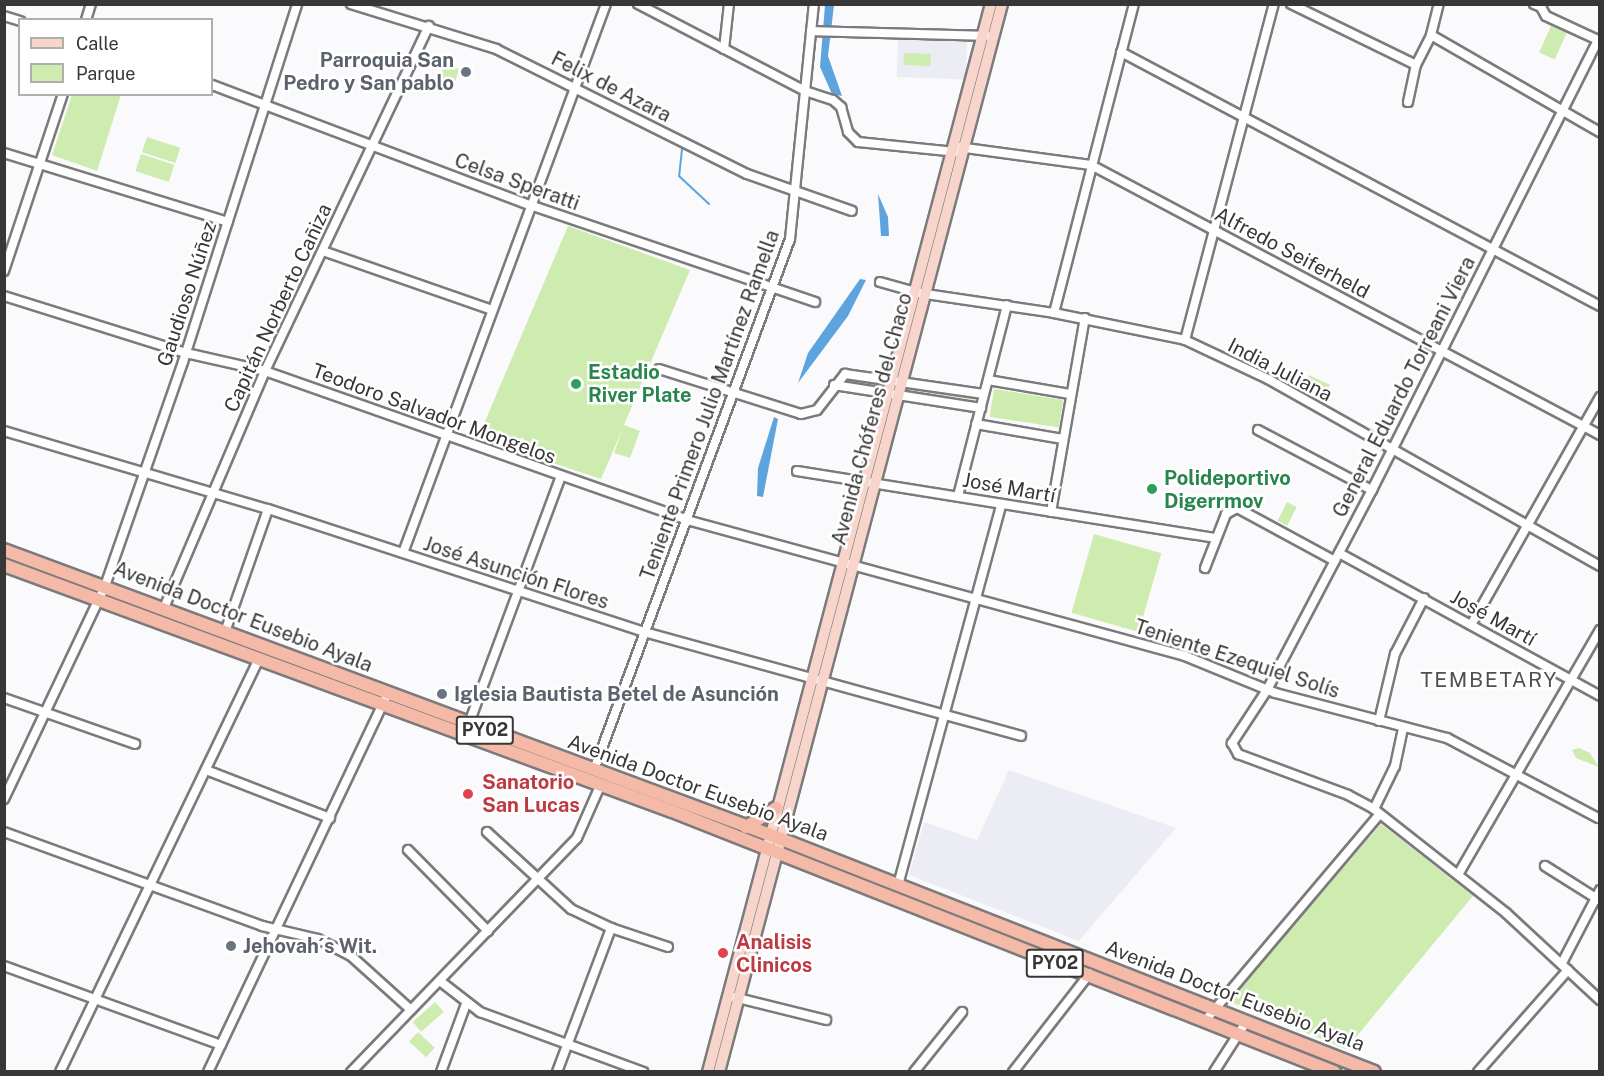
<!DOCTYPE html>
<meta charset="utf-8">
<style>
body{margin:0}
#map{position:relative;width:1604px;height:1076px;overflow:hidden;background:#fafafc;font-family:"Public Sans",sans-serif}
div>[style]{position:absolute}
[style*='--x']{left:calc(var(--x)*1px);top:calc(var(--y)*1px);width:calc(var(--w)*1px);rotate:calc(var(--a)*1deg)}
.built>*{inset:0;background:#ececf5;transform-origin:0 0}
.green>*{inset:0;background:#ceebb0;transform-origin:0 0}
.water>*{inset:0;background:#5da4de}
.stream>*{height:2px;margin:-1px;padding:0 1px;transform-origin:1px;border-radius:1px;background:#5da4de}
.roads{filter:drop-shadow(2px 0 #7b7b7d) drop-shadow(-2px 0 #7b7b7d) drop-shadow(0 2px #7b7b7d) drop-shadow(0 -2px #7b7b7d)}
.minor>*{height:8px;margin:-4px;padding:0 4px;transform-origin:4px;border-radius:4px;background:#fff}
.major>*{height:10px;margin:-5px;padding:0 5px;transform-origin:5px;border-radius:5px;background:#f8d5ca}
.highway>*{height:12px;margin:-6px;padding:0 6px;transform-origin:6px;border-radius:6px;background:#f4b9a7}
.dots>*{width:16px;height:16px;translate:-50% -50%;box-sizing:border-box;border:3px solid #fff;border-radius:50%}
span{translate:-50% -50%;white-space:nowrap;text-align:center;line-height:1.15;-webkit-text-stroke:5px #fff;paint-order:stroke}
.shield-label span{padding:2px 4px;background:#fff;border:2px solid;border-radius:4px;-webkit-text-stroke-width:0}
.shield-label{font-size:18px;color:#373738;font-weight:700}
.worship-label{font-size:20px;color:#5b616d;font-weight:700}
.right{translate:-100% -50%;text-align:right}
.left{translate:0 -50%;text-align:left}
.street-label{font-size:20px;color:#373738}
.leisure-label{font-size:20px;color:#27864d;font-weight:700}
.health-label{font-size:20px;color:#be3a42;font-weight:700}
.neighbourhood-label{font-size:21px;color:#505051;letter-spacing:1.5px}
.frame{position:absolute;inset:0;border:6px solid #373738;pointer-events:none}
.legend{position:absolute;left:18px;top:18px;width:195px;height:78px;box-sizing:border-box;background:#fff;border:2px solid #afafaf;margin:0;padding:8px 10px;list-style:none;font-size:18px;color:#373738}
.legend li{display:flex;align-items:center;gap:12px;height:30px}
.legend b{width:30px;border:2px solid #afafaf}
</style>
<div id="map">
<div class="built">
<div style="left:898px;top:39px;width:69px;height:38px;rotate:2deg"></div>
<div style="clip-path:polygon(1009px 770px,1176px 828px,1079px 941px,909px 875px,924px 822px,977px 840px)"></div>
</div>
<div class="green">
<div style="left:1551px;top:26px;width:17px;height:29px;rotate:24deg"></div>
<div style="left:904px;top:53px;width:27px;height:12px;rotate:2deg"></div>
<div style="left:444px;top:64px;width:16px;height:25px;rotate:18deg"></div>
<div style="clip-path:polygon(72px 95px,121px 95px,97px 171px,52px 155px)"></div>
<div style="left:147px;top:137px;width:35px;height:16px;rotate:18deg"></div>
<div style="left:141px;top:154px;width:35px;height:18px;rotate:18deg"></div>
<div style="clip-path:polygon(568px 226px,690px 270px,624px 425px,640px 431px,630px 458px,614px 453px,623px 428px,601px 479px,478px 438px)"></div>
<div style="left:1309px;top:375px;width:23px;height:13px;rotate:25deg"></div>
<div style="clip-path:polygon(905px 385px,975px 396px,976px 400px,904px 390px)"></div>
<div style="left:994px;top:389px;width:70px;height:28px;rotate:9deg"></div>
<div style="left:1287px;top:502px;width:11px;height:21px;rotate:27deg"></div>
<div style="left:1094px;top:534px;width:70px;height:82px;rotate:16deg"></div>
<div style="clip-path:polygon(1579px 748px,1590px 753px,1599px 767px,1576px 758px,1572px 750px)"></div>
<div style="clip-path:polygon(1381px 824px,1473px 896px,1346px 1049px,1228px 1001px)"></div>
<div style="left:435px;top:1002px;width:13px;height:30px;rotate:48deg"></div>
<div style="left:418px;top:1032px;width:23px;height:13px;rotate:43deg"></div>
</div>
<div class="water">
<div style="clip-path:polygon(825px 5px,834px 5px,828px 56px,842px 96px,832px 94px,820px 67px)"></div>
<div style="clip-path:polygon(878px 194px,888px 217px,889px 236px,881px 236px)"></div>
<div style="clip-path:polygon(860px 279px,866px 280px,848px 316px,798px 383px,808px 353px)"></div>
<div style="clip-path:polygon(774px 417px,778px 419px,763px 497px,757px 496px,758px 468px)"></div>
</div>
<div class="stream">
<div style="--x:682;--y:149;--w:27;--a:96"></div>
<div style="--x:679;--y:176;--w:41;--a:43"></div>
</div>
<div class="roads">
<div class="minor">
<div style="--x:351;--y:4;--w:152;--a:17.2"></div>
<div style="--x:496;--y:49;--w:280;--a:26.5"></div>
<div style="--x:747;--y:174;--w:111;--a:19.4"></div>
<div style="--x:638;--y:4;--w:188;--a:27.5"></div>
<div style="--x:805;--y:91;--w:29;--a:18"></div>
<div style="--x:833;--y:100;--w:11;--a:41"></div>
<div style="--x:841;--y:107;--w:26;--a:74"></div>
<div style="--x:848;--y:132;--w:14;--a:45"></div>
<div style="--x:858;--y:142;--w:100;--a:5.8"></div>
<div style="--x:1291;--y:4;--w:139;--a:26"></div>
<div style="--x:1534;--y:4;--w:8;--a:23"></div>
<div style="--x:1541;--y:7;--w:10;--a:61"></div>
<div style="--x:1546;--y:16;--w:60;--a:24.8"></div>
<div style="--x:4;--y:16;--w:17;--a:17"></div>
<div style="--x:86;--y:20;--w:17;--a:-73"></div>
<div style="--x:811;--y:31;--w:176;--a:1.6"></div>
<div style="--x:1431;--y:35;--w:195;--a:29.9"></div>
<div style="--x:1598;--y:40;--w:504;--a:116.67"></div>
<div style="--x:1372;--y:490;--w:226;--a:117.7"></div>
<div style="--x:1267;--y:690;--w:64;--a:123.4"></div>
<div style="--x:1232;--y:743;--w:13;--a:61"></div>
<div style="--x:1238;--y:754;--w:117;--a:20.4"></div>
<div style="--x:1348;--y:795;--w:30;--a:28"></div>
<div style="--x:1374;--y:809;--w:168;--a:38.2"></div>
<div style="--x:1506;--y:913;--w:128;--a:42.8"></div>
<div style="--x:724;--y:49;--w:45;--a:-83.7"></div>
<div style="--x:1121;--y:52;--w:542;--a:27.94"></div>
<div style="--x:212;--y:85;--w:343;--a:20.7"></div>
<div style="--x:533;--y:206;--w:298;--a:18.8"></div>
<div style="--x:1408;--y:102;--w:38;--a:-78"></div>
<div style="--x:1416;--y:65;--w:34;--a:-63"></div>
<div style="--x:1431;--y:35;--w:32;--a:-76"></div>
<div style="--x:958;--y:147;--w:134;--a:7.7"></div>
<div style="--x:1091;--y:165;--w:576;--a:27.94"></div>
<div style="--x:4;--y:153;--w:234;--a:17.1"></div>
<div style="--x:323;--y:251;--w:179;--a:19.2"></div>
<div style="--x:4;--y:271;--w:187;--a:-71.6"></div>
<div style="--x:880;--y:282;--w:41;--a:15.8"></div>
<div style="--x:919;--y:293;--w:136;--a:8.4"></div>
<div style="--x:1054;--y:313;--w:134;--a:11.6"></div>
<div style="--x:1185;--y:340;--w:92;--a:25.2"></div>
<div style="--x:1268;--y:379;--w:381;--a:29.4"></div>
<div style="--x:4;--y:296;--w:191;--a:17.4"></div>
<div style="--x:186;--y:353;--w:81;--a:12.8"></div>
<div style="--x:265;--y:371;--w:448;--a:19.4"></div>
<div style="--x:687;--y:520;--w:516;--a:15.27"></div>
<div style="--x:1185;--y:656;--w:97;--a:22.3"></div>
<div style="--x:1275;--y:693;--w:178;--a:14.7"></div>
<div style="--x:1447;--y:738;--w:171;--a:27.9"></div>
<div style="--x:1054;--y:313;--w:319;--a:-75.5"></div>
<div style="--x:1185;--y:340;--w:348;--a:-75.2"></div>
<div style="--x:659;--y:369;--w:149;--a:17.6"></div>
<div style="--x:801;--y:414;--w:16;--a:-14"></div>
<div style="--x:817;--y:410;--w:46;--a:-52.1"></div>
<div style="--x:845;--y:374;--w:140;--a:8.2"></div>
<div style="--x:988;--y:380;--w:83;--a:9.7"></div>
<div style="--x:834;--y:385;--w:149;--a:8.9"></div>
<div style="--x:976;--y:424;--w:88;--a:9.8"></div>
<div style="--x:1258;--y:430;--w:129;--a:27.8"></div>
<div style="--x:4;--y:431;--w:275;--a:16.5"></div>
<div style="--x:268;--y:509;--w:396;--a:18.1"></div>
<div style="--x:644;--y:632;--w:391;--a:15.4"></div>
<div style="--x:797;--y:471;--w:423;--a:9.1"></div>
<div style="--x:958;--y:496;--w:197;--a:-75.6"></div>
<div style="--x:1051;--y:512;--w:197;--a:-80.1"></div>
<div style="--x:403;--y:553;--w:585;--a:-69.71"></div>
<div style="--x:1339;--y:553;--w:298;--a:28.7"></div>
<div style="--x:1205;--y:568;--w:58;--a:-68.7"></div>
<div style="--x:1226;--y:514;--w:13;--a:-29"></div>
<div style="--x:1237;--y:508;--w:111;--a:28.4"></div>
<div style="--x:164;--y:608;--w:258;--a:-66.9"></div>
<div style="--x:265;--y:371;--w:382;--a:-64.6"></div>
<div style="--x:1471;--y:625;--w:262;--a:-60.5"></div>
<div style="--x:225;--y:632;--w:130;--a:-70.7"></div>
<div style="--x:4;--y:698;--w:139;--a:19.3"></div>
<div style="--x:1379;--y:721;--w:69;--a:-76.6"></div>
<div style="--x:1395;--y:654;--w:63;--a:-62.6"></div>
<div style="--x:468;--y:726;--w:267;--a:-69.6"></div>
<div style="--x:206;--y:770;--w:133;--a:21.2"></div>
<div style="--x:594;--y:770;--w:566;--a:-69.74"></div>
<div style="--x:790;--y:239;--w:236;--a:-84.2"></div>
<div style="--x:4;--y:799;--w:236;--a:-64.6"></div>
<div style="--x:105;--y:586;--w:237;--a:-70.8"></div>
<div style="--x:183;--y:362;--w:376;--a:-72.3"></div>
<div style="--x:1374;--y:809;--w:48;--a:-64"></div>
<div style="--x:1395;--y:766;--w:40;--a:-78"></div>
<div style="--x:4;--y:832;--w:275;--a:20"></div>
<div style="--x:262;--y:926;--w:57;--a:13.1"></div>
<div style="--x:318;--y:939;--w:36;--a:27"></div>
<div style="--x:350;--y:955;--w:82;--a:42"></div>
<div style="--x:487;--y:832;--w:114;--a:42.5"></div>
<div style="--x:571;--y:909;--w:44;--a:25.4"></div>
<div style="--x:611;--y:928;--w:60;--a:18.4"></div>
<div style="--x:408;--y:850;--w:114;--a:45.4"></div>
<div style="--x:1545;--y:866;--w:64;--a:32.2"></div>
<div style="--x:1459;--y:873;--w:281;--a:-59.9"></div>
<div style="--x:898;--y:885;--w:394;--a:-74.8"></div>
<div style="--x:1562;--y:963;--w:82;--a:-62.5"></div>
<div style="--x:4;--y:966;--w:231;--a:20"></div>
<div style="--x:440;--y:981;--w:51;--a:37.8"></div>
<div style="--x:480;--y:1012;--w:174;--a:20.2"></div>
<div style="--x:734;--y:997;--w:95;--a:14"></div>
<div style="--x:1204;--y:1022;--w:272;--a:-49.8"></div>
<div style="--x:60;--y:1072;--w:459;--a:-64.3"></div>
<div style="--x:208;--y:1072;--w:420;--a:-64.6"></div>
<div style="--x:351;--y:1072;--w:325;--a:-46"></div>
<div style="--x:577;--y:838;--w:57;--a:-66.1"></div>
<div style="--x:441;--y:1072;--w:72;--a:-69.8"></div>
<div style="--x:557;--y:1072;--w:154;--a:-69.4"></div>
<div style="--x:914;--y:1072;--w:77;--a:-51.3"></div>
<div style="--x:1013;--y:1072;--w:125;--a:-52.1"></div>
<div style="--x:1214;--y:1072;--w:59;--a:-57.4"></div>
<div style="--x:1478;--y:1072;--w:136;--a:-48.6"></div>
</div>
<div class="major">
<div style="--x:708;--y:1072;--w:1105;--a:-75.16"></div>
<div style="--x:719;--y:1072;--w:1105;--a:-75.16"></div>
</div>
<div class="highway">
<div style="--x:4;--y:550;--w:829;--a:20.4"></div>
<div style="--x:781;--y:839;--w:637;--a:21.45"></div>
<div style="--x:4;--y:565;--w:712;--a:20.22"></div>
<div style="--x:672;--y:811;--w:712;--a:21.52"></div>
<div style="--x:746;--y:827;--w:36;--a:-32"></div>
</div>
</div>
<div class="dots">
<div style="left:466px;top:72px;background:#6b7280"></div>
<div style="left:576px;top:384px;background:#2e9e5b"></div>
<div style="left:1152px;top:489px;background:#2e9e5b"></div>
<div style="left:442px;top:694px;background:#6b7280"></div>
<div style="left:468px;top:794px;background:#e0444e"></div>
<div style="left:231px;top:946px;background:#6b7280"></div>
<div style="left:723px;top:953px;background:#e0444e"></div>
</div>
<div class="shield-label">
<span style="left:485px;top:730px">PY02</span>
<span style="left:1055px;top:963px">PY02</span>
</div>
<div class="worship-label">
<span class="right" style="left:454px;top:72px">Parroquia San<br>Pedro y San pablo</span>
<span class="left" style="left:454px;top:694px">Iglesia Bautista Betel de Asunción</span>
<span class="left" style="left:243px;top:946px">Jehovah´s Wit.</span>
</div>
<div class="street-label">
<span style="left:611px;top:87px;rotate:27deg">Felix de Azara</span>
<span style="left:517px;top:182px;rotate:20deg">Celsa Speratti</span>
<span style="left:1292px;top:253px;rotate:28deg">Alfredo Seiferheld</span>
<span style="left:187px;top:294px;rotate:-72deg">Gaudioso Núñez</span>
<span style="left:278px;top:308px;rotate:-65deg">Capitán Norberto Cañiza</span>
<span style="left:1280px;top:370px;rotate:27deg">India Juliana</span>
<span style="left:1404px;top:387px;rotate:-63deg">General Eduardo Torreani Viera</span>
<span style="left:710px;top:405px;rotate:-70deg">Teniente Primero Julio Martínez Ramella</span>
<span style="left:434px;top:414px;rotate:20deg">Teodoro Salvador Mongelos</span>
<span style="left:872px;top:419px;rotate:-75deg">Avenida Chóferes del Chaco</span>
<span style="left:1009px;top:488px;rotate:10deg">José Martí</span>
<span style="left:516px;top:573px;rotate:18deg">José Asunción Flores</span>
<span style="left:243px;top:617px;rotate:21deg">Avenida Doctor Eusebio Ayala</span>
<span style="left:1493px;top:618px;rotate:29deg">José Martí</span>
<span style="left:1237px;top:659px;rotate:18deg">Teniente Ezequiel Solís</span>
<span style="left:698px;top:788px;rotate:20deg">Avenida Doctor Eusebio Ayala</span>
<span style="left:1235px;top:996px;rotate:21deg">Avenida Doctor Eusebio Ayala</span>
</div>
<div class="leisure-label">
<span class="left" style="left:588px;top:384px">Estadio<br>River Plate</span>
<span class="left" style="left:1164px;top:490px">Polideportivo<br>Digerrmov</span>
</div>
<div class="health-label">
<span class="left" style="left:482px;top:794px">Sanatorio<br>San Lucas</span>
<span class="left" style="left:736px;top:954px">Analisis<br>Clinicos</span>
</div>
<div class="neighbourhood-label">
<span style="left:1489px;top:680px">TEMBETARY</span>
</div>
<div class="frame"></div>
<ul class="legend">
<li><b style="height:8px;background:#f8d5ca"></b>Calle</li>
<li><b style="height:16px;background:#ceebb0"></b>Parque</li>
</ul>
</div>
